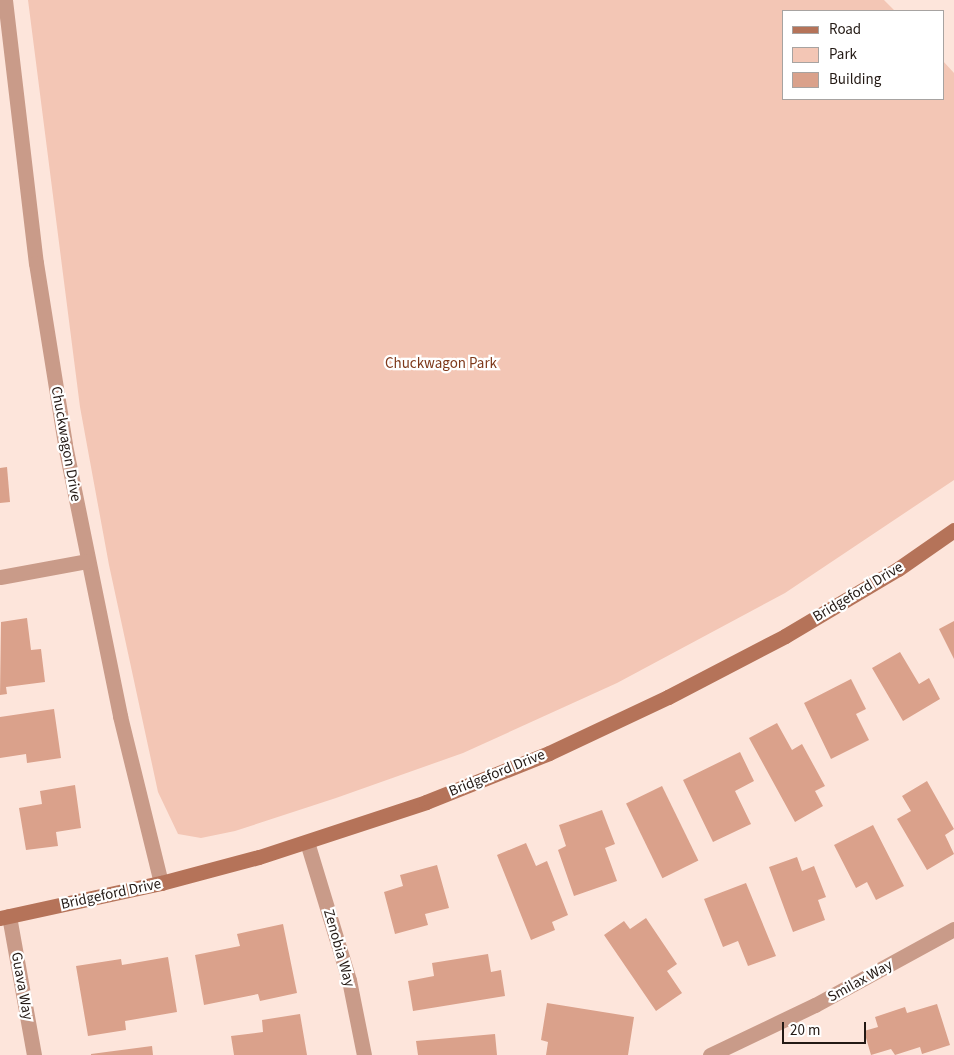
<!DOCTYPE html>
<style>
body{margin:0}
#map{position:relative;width:954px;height:1055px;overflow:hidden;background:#fde5db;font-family:"Source Sans 3",sans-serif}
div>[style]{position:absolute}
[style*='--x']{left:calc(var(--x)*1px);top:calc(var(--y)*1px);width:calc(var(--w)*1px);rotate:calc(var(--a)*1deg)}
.green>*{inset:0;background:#f3c6b5}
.building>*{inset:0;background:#daa18b;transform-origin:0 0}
.street>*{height:15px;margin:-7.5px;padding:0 7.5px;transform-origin:7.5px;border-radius:7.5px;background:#c99b89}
.secondary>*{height:15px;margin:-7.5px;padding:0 7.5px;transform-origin:7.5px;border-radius:7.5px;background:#b57359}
span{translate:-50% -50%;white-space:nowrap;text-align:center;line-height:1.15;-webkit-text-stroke:4.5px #fff;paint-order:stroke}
.park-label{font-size:15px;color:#7e391b}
.street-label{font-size:15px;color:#231914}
.legend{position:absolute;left:782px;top:10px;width:162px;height:90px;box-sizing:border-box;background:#fff;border:1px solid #a7a3a1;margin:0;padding:6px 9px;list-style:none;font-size:15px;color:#231914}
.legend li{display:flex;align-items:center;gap:10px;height:25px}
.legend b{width:25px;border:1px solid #a7a3a1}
.scale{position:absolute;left:782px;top:1022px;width:84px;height:22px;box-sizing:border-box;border:2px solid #231914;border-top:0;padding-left:6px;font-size:15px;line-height:18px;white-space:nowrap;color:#231914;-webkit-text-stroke:4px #fff;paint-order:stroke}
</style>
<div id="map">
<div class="green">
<div style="clip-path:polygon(28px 0,884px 0,895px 11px,783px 11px,783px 99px,943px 99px,943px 61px,954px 73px,954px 480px,785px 593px,617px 683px,463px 753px,336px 798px,235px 831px,201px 838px,178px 834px,158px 792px,109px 565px,80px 407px)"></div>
</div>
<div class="building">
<div style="clip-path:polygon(7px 467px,10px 502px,0 503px,0 468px)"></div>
<div style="clip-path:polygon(27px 618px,31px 650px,41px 649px,45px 682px,6px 687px,7px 694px,0 695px,1px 622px)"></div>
<div style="clip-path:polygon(954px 621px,954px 659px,939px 629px)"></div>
<div style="clip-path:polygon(900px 652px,919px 684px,929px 678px,940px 699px,903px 721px,872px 668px)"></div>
<div style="clip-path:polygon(851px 679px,866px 709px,856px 714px,869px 740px,831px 759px,804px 703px)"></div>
<div style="clip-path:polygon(54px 709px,61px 758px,27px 763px,26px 754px,0 758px,0 717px)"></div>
<div style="clip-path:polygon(777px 723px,792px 750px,802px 744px,825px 786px,815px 791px,823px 806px,795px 822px,749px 738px)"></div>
<div style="clip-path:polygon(740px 752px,754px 781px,735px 791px,751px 824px,713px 842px,683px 780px)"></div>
<div style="clip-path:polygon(927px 781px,954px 829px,945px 835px,954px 854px,927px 870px,897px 819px,911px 811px,902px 796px)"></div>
<div style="clip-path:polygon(75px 785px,81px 828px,56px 832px,58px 846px,26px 850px,19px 808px,42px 804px,40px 791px)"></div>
<div style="left:662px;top:786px;width:83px;height:40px;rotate:64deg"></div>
<div style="clip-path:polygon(602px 810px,615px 844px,605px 848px,617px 881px,574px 896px,558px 850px,566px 846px,559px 825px)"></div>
<div style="clip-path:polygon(873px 825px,904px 886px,876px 900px,867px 882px,856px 888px,834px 845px)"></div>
<div style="clip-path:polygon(526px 843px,536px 866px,547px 861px,568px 915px,552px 922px,555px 930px,531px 940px,497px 855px)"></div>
<div style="clip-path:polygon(797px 857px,802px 871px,814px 866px,826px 897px,818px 900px,825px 920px,793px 932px,769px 867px)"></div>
<div style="clip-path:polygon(437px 865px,449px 908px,425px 914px,428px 925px,395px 934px,384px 892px,403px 886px,400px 875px)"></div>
<div style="clip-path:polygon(746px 883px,776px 956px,748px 966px,738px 941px,723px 947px,704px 899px)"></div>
<div style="clip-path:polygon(646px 918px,677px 964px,667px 971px,682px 993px,656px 1011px,604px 935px,624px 921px,630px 929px)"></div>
<div style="clip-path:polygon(283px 924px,297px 993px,260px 1001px,258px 994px,204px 1005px,195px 955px,240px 946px,237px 934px)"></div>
<div style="clip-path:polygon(488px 954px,491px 972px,501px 970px,505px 996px,413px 1011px,408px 981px,434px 976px,432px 963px)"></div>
<div style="clip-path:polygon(168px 957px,177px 1012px,125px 1021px,126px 1030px,88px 1036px,76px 966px,121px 959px,122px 965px)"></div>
<div style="clip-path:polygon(547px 1003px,634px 1017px,628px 1055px,546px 1055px,548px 1042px,541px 1040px)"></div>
<div style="clip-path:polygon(937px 1004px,950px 1045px,922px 1054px,920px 1047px,895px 1055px,891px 1049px,871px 1055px,864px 1031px,878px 1027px,875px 1017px,905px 1007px,907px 1013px)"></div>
<div style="clip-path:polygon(300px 1014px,307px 1055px,234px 1055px,231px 1036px,263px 1032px,262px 1020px)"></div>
<div style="clip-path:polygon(495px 1034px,497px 1055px,418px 1055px,416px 1041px)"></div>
<div style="clip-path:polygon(152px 1046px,153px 1055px,91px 1055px,91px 1054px)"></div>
</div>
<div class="street">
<div style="--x:5;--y:0;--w:265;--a:83.3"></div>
<div style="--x:36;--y:263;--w:184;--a:80.9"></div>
<div style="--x:65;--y:445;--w:277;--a:78.5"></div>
<div style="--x:120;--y:716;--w:172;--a:76.2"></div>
<div style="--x:0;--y:577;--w:88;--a:-10.4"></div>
<div style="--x:307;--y:842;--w:144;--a:73.1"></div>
<div style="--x:349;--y:980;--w:76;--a:78.7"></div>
<div style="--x:9;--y:916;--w:141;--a:79.8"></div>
<div style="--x:710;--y:1055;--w:116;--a:-25.5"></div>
<div style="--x:815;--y:1005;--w:158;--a:-28.7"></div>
</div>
<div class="secondary">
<div style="--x:0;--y:918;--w:165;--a:-12.3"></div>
<div style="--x:161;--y:883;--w:101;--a:-14.9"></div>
<div style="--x:259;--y:857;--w:176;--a:-18.2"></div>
<div style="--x:426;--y:802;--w:132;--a:-21.7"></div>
<div style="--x:549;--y:753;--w:132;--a:-25.2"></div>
<div style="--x:668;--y:697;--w:132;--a:-27.5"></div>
<div style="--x:785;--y:636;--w:131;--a:-30.7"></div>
<div style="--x:898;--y:569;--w:68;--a:-34.9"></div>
</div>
<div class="park-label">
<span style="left:441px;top:364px">Chuckwagon Park</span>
</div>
<div class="street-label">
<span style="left:66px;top:444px;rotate:80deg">Chuckwagon Drive</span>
<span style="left:858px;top:592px;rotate:-31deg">Bridgeford Drive</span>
<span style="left:497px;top:773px;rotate:-22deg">Bridgeford Drive</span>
<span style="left:111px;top:894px;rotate:-12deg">Bridgeford Drive</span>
<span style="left:339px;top:948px;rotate:74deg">Zenobia Way</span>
<span style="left:860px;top:981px;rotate:-29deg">Smilax Way</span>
<span style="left:22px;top:986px;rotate:80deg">Guava Way</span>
</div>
<ul class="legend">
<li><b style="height:6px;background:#b57359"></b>Road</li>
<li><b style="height:14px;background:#f3c6b5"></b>Park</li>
<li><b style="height:14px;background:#daa18b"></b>Building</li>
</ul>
<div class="scale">20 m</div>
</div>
